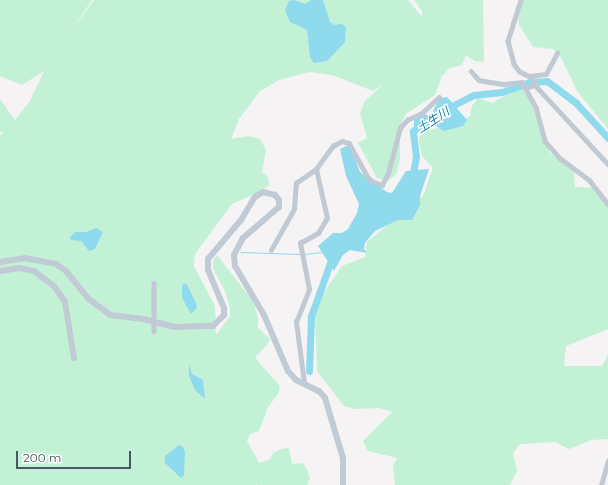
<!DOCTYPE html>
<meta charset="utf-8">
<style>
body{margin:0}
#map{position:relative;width:608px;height:485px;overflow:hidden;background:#f5f3f3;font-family:Montserrat,"Noto Sans JP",sans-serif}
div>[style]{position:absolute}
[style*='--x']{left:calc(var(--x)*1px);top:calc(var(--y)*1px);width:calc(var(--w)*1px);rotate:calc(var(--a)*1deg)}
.green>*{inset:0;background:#c3f1d5}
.water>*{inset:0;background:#90daee}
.stream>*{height:1px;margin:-0.5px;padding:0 0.5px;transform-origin:0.5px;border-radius:0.5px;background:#90daee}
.river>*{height:7px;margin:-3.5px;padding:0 3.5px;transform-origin:3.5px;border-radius:3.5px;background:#90daee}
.street>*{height:4.5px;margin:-2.25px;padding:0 2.25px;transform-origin:2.25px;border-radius:2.25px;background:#c1cad2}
.secondary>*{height:6px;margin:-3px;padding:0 3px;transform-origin:3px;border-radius:3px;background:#c1cbd6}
.street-bridge>*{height:4.5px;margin:-2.25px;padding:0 2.25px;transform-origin:2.25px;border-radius:2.25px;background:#c1cad2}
span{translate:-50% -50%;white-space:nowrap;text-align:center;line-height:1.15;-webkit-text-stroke:3px #fff;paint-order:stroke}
.water-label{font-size:12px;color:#0c7c9b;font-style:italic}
.scale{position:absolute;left:16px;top:451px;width:115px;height:18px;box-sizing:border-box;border:2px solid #4a5661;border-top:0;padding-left:5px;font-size:12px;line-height:14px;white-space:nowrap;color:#4a5661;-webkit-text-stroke:3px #fff;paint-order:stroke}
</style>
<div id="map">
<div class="green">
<div style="clip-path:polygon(0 0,92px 0,71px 31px,94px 0,408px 0,422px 17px,422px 11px,414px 0,483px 0,484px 62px,475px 61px,466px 55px,462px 65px,450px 68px,442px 76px,435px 95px,406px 114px,400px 125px,400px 160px,396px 174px,388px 181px,377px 178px,358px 143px,367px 138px,360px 113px,365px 101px,384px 84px,373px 91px,332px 75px,309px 72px,279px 80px,260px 91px,239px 119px,231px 139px,249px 136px,260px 139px,266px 150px,262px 172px,268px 177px,269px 185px,261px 191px,232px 204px,195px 254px,194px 266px,215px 306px,216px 335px,230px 316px,230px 308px,225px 291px,213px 269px,213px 261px,217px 255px,253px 301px,258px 317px,258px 328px,270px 339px,266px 346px,255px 358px,280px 386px,278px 394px,268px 407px,259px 431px,250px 434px,247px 441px,259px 463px,269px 460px,273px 453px,281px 449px,289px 448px,292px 464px,303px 463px,307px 470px,310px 478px,307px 485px,258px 485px,255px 483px,256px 485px,0 485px,0 136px,3px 132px,0 132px,0 99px,15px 120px,30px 101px,44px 71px,22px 85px,0 76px)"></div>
<div style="clip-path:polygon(522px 0,608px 0,608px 129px,577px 91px,561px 57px,553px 49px,533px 47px,519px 25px,518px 12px)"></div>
<div style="clip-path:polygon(522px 86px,532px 99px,541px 134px,551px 154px,573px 166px,575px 187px,598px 188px,604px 204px,608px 207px,608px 329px,566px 346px,564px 366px,602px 366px,608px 355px,608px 439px,592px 440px,569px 449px,555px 442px,520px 444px,513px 453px,517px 471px,510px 485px,395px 485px,393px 466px,397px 458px,368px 451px,363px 441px,392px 412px,379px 408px,355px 409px,344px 406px,317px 371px,315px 318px,318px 301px,342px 266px,365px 257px,367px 242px,423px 196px,433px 168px,422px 156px,419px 143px,420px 132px,457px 124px,470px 116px,472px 106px,478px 98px,492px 103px)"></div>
</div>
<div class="water">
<div style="clip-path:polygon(294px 0,305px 4px,311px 0,323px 0,330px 22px,334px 25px,342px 24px,346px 27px,345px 42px,327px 61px,314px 63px,310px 57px,307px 30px,290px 22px,285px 10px,289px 1px)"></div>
<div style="clip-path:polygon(447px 97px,467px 120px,463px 126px,444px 131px,434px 125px,414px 130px,414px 120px,417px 116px,431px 114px,440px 98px)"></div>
<div style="clip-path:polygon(350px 144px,360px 172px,387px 192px,392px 193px,406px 171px,429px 169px,420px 196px,420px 205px,412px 220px,398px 220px,375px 231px,365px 243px,364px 249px,367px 253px,350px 250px,343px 255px,334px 271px,318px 246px,333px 233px,342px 233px,348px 229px,357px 213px,359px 204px,346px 176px,340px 149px)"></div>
<div style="clip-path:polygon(96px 228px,103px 232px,95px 249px,89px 251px,81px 241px,71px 240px,70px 237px,75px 232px,86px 232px)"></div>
<div style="clip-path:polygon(186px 283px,196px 303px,197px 308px,191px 314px,182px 298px,182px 285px)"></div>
<div style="clip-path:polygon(189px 364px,192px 374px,203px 380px,205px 399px,195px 390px,189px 376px)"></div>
<div style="clip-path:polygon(179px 445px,183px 447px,185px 452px,184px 475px,181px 478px,165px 463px,165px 456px)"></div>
</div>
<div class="stream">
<div style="--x:240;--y:252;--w:60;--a:1.9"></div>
<div style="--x:305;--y:254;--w:16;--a:-7"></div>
</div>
<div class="river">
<div style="--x:446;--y:109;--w:31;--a:-27"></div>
<div style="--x:474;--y:95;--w:28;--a:-6"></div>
<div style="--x:502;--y:92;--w:30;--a:-20"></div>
<div style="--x:530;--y:82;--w:17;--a:-3"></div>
<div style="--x:547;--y:81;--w:36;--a:37"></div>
<div style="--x:576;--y:103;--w:47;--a:47.6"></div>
<div style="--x:412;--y:179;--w:22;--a:-80"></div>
<div style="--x:416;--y:157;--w:26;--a:-97"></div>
<div style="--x:413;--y:131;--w:9;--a:-41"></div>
<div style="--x:309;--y:371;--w:55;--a:-87.9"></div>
<div style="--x:311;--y:316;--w:65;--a:-70.2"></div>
</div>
<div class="street">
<div style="--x:521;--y:0;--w:43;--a:107.6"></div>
<div style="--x:508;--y:41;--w:24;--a:75"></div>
<div style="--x:514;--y:64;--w:9;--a:54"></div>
<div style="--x:519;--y:71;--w:11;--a:27"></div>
<div style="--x:529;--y:76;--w:17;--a:-7"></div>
<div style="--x:546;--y:74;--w:24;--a:-62"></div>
<div style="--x:471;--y:71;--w:12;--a:48"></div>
<div style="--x:479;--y:80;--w:5;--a:11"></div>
<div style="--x:484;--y:81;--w:20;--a:9"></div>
<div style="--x:504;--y:84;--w:18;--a:-6"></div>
<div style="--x:522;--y:82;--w:29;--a:61"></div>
<div style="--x:536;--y:107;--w:35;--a:75"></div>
<div style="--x:545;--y:141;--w:23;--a:49"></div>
<div style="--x:560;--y:158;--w:38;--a:37"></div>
<div style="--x:590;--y:181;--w:29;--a:52"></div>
<div style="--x:535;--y:85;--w:108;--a:47.3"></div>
<div style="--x:525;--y:88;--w:10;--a:-17"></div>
<div style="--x:535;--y:85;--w:9;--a:-111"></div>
<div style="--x:271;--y:250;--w:47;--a:-60.7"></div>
<div style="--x:294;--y:209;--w:26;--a:-86"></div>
<div style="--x:296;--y:183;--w:24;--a:-35"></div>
<div style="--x:316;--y:169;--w:29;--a:-54"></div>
<div style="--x:333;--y:146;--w:10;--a:-29"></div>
<div style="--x:342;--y:141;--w:7;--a:16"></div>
<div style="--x:349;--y:143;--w:38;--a:61"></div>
<div style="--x:367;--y:176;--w:7;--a:45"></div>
<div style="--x:372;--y:181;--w:11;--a:22"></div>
<div style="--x:382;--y:185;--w:13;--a:-63"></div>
<div style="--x:388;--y:173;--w:47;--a:-75.1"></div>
<div style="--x:400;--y:128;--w:11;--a:-49"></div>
<div style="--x:407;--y:120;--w:17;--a:-25"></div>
<div style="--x:422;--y:113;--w:23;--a:-43"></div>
<div style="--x:304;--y:383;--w:62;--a:-97.5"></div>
<div style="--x:296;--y:322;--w:35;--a:-68"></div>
<div style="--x:309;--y:289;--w:47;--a:-101.1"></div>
<div style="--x:300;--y:243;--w:21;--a:-29"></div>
<div style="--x:318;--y:233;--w:17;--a:-59"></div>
<div style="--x:327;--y:218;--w:50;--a:-102.7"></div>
<div style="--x:601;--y:485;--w:25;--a:-74"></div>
</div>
<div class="secondary">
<div style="--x:0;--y:262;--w:25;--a:-9"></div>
<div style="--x:25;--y:258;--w:32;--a:11"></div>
<div style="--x:56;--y:264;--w:12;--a:35"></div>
<div style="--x:66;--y:271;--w:36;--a:51"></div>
<div style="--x:89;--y:299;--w:26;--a:37"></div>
<div style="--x:110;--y:315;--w:33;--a:7"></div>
<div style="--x:143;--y:319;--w:33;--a:14"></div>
<div style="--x:175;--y:327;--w:38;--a:-2"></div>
<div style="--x:213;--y:326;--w:16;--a:-45"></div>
<div style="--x:224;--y:315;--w:7;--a:-90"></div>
<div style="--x:224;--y:308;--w:41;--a:-112.8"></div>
<div style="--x:208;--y:270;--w:11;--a:-90"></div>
<div style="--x:208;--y:259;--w:51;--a:-49.8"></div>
<div style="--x:241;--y:220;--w:27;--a:-59"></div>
<div style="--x:255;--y:197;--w:9;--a:-32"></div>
<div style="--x:263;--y:192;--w:12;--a:14"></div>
<div style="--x:275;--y:195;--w:6;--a:51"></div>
<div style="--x:279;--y:200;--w:7;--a:90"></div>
<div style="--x:279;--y:207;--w:48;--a:139.3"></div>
<div style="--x:243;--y:238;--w:19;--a:118"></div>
<div style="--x:234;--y:255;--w:11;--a:85"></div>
<div style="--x:235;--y:266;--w:57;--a:59.4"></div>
<div style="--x:264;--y:315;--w:61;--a:66.8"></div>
<div style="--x:288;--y:371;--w:12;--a:48"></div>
<div style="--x:296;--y:380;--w:25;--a:26"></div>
<div style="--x:319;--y:391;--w:9;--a:49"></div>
<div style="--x:325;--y:398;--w:63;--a:73.3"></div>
<div style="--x:343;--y:458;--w:27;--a:90"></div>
<div style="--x:0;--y:271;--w:19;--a:-9"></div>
<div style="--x:19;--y:268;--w:15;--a:11"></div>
<div style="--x:34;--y:271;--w:25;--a:37"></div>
<div style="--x:54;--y:286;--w:19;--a:55"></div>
<div style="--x:65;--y:302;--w:57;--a:80.9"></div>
</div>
<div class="street-bridge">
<div style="--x:154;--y:283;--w:48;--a:90"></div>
</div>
<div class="water-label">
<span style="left:433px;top:120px;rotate:-33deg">土生川</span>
</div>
<div class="scale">200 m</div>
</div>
